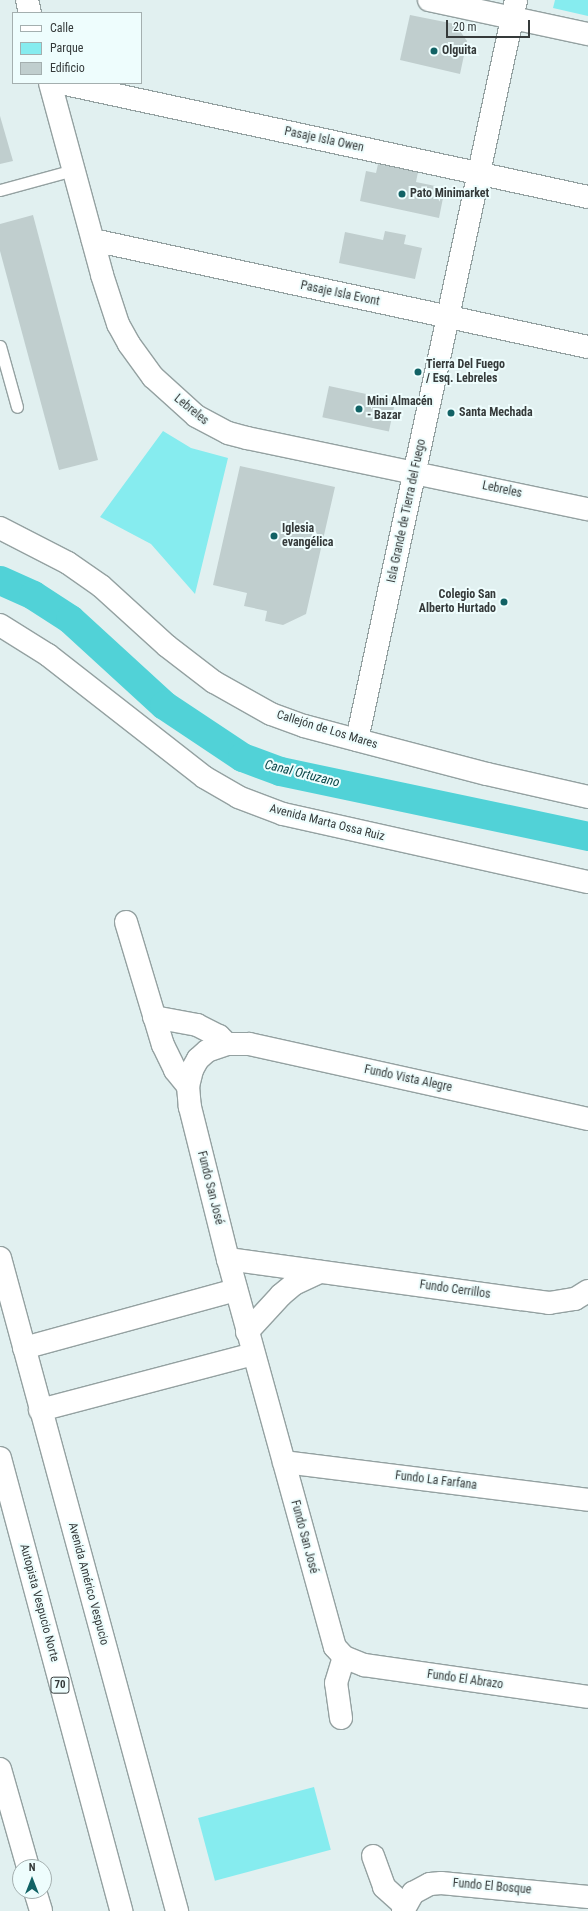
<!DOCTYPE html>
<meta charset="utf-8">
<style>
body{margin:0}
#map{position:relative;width:588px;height:1911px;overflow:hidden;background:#e1f0f0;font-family:"Roboto Condensed",sans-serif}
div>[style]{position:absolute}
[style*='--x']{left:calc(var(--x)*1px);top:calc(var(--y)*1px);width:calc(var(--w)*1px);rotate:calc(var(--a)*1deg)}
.green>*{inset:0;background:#86ecef;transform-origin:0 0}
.canal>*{height:29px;margin:-14.5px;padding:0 14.5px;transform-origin:14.5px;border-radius:14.5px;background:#51d2d7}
.building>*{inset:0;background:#c0cece;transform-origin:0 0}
.roads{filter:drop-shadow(1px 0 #94a1a1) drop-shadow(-1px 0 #94a1a1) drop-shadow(0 1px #94a1a1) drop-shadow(0 -1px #94a1a1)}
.service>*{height:11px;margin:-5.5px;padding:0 5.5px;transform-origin:5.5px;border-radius:5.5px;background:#fff}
.minor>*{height:22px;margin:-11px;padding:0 11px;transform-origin:11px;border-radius:11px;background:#fff}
.tertiary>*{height:22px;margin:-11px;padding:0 11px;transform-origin:11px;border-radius:11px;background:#fff}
.secondary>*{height:22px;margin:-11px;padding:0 11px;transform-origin:11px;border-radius:11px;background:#fff}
.motorway>*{height:22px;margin:-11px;padding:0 11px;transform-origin:11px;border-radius:11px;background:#fff}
.dots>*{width:11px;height:11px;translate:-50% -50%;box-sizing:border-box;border:2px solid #eefdfd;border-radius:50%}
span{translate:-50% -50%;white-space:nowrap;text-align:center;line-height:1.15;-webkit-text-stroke:4px #eefdfd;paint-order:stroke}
.shield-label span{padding:1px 3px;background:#eefdfd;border:1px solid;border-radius:3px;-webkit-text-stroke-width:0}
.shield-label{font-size:11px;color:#353a3a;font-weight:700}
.poi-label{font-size:12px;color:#353a3a;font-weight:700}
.left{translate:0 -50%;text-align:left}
.right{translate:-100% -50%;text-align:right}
.street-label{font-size:12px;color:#353a3a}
.water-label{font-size:13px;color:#084547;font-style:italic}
.legend{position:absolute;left:12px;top:12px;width:130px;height:72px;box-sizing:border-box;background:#eefdfd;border:1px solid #a4afaf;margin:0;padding:5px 7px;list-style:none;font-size:12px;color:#353a3a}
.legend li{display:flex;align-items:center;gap:8px;height:20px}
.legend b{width:20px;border:1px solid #a4afaf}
.north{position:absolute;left:12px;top:1859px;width:40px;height:40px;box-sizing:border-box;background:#eefdfd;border:1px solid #a4afaf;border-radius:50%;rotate:0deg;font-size:11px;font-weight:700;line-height:16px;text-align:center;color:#353a3a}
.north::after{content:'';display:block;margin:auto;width:14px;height:18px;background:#116265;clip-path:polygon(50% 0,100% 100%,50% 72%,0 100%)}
.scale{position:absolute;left:446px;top:20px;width:84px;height:18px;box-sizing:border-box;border:2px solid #353a3a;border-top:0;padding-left:5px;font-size:12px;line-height:14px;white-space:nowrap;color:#353a3a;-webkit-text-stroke:3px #eefdfd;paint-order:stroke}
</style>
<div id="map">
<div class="green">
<div style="clip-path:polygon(555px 0,588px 0,588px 16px,553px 8px)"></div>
<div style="clip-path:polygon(163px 431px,191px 448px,228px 458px,195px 594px,151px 544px,100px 517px)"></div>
<div style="left:314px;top:1787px;width:65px;height:120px;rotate:75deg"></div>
</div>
<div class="canal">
<div style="--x:0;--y:580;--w:36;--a:24"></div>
<div style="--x:33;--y:595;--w:44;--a:33"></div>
<div style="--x:70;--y:619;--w:127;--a:42.5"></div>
<div style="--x:164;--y:705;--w:94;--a:33.7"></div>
<div style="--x:242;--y:757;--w:40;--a:20.2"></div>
<div style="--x:280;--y:771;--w:315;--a:11.9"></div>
</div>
<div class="building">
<div style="clip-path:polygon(410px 15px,455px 24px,467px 41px,460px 74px,400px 60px)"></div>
<div style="clip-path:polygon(0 116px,13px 161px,0 164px)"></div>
<div style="clip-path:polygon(378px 164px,418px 172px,416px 182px,445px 188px,439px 218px,360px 201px,366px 171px,376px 173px)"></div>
<div style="clip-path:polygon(33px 215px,98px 460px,59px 470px,0 251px,0 224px)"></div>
<div style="clip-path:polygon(385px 231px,406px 235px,404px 244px,422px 248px,415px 279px,339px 263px,345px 232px,383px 240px)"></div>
<div style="left:329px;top:386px;width:68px;height:32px;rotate:12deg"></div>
<div style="clip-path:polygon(240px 466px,335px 487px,306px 614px,283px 625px,265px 621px,267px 611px,244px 606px,247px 593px,213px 585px)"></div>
</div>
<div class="roads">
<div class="service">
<div style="--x:0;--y:190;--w:76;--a:-15.3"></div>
<div style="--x:0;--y:346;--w:63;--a:74.4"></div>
</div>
<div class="minor">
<div style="--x:27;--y:0;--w:13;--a:77"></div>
<div style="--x:429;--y:0;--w:163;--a:12.1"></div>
<div style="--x:50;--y:83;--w:199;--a:74.8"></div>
<div style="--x:102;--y:275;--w:52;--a:71.9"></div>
<div style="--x:118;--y:324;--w:23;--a:61"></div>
<div style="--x:129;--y:344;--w:41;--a:54"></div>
<div style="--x:153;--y:377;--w:58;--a:42.2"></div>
<div style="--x:196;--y:416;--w:36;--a:28"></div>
<div style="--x:228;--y:433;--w:20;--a:15"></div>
<div style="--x:247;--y:438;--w:348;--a:11.8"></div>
<div style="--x:61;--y:83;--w:539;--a:12.21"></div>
<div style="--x:93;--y:240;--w:506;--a:12.2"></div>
<div style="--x:126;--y:922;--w:128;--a:73.3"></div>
<div style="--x:163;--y:1045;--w:28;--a:64"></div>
<div style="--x:175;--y:1070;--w:21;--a:51"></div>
<div style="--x:154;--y:1017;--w:44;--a:10.5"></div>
<div style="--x:197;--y:1025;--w:25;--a:27"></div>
<div style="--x:219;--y:1036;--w:11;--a:45"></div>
<div style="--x:588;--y:1119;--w:347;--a:-167.5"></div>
<div style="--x:249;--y:1044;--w:22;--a:180"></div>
<div style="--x:227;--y:1044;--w:21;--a:161"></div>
<div style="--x:207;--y:1051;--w:12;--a:138"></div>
<div style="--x:198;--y:1059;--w:13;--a:119"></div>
<div style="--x:192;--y:1070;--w:16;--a:104"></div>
<div style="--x:188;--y:1086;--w:21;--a:85"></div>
<div style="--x:190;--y:1107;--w:157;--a:76"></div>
<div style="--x:228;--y:1259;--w:402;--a:74.6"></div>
<div style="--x:335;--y:1647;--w:13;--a:48"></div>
<div style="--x:344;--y:1657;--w:22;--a:22"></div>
<div style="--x:364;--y:1665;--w:226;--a:8.1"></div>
<div style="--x:228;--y:1259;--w:324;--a:7.8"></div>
<div style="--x:549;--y:1303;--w:26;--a:-9"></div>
<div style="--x:575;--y:1299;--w:15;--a:-32"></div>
<div style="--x:247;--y:1332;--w:50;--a:-47.4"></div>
<div style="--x:281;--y:1295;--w:17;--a:-40"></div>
<div style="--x:294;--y:1284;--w:29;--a:-25"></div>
<div style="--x:24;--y:1348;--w:220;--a:-15.3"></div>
<div style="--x:40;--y:1410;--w:220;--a:-14.7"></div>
<div style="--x:284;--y:1462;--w:306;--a:7.1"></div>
<div style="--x:341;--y:1718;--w:35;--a:-98"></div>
<div style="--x:336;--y:1683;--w:27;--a:-73"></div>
<div style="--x:373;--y:1856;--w:33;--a:70"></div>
<div style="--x:384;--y:1887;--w:27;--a:42"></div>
<div style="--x:403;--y:1911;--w:21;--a:-61"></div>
<div style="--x:413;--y:1893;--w:19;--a:-28"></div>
<div style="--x:430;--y:1884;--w:11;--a:-5"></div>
<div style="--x:441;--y:1883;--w:148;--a:5.4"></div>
</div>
<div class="tertiary">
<div style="--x:0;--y:528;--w:76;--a:27.2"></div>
<div style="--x:68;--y:563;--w:40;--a:34.9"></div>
<div style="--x:101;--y:586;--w:89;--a:42.3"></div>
<div style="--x:167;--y:646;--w:59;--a:37.5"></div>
<div style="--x:214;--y:682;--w:65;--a:29.3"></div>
<div style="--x:271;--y:714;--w:35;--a:20"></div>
<div style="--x:304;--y:726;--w:55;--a:14.8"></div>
<div style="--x:357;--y:740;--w:134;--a:14.7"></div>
<div style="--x:487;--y:774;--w:104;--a:12.8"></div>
<div style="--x:0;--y:625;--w:57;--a:32"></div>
<div style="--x:48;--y:655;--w:198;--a:38"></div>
<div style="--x:204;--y:777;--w:39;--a:30"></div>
<div style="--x:238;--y:797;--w:48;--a:20.7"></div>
<div style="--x:283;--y:814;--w:312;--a:12.6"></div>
<div style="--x:357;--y:740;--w:757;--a:-77.87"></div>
</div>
<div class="secondary">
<div style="--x:0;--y:1258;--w:677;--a:74.83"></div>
</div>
<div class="motorway">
<div style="--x:0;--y:1458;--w:469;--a:75"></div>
<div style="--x:0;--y:1769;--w:102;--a:74.1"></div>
<div style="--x:35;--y:1891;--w:21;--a:73"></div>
</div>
</div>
<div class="dots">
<div style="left:434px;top:51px;background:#116265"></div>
<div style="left:402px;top:194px;background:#116265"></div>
<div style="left:418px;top:372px;background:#116265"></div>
<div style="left:359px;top:409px;background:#116265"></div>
<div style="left:451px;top:413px;background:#116265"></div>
<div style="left:274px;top:536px;background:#116265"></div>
<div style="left:504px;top:602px;background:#116265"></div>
</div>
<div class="shield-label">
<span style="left:60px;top:1685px">70</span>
</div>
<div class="poi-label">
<span class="left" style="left:442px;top:51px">Olguita</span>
<span class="left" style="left:410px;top:194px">Pato Minimarket</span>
<span class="left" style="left:426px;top:372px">Tierra Del Fuego<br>/ Esq. Lebreles</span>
<span class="left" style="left:367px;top:409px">Mini Almacén<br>- Bazar</span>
<span class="left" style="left:459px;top:413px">Santa Mechada</span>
<span class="left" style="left:282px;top:536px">Iglesia<br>evangélica</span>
<span class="right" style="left:496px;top:602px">Colegio San<br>Alberto Hurtado</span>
</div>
<div class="street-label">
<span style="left:324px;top:140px;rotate:12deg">Pasaje Isla Owen</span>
<span style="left:340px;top:294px;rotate:12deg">Pasaje Isla Evont</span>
<span style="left:191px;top:410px;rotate:39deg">Lebreles</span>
<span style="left:502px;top:490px;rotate:12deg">Lebreles</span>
<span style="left:407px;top:511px;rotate:-78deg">Isla Grande de Tierra del Fuego</span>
<span style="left:327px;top:730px;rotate:17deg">Callejón de Los Mares</span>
<span style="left:327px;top:823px;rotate:14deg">Avenida Marta Ossa Ruiz</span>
<span style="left:408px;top:1079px;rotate:12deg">Fundo Vista Alegre</span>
<span style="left:210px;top:1188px;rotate:76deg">Fundo San José</span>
<span style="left:455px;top:1290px;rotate:8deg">Fundo Cerrillos</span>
<span style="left:436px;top:1481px;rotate:7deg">Fundo La Farfana</span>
<span style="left:304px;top:1537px;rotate:75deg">Fundo San José</span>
<span style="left:88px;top:1584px;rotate:75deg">Avenida Américo Vespucio</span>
<span style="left:39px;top:1603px;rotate:75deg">Autopista Vespucio Norte</span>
<span style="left:465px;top:1680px;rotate:8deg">Fundo El Abrazo</span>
<span style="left:492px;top:1887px;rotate:5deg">Fundo El Bosque</span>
</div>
<div class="water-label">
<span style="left:302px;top:774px;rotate:14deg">Canal Ortuzano</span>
</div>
<ul class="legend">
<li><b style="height:5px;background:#fff"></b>Calle</li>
<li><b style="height:11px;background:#86ecef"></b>Parque</li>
<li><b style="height:11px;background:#c0cece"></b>Edificio</li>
</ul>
<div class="north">N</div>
<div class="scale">20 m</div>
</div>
